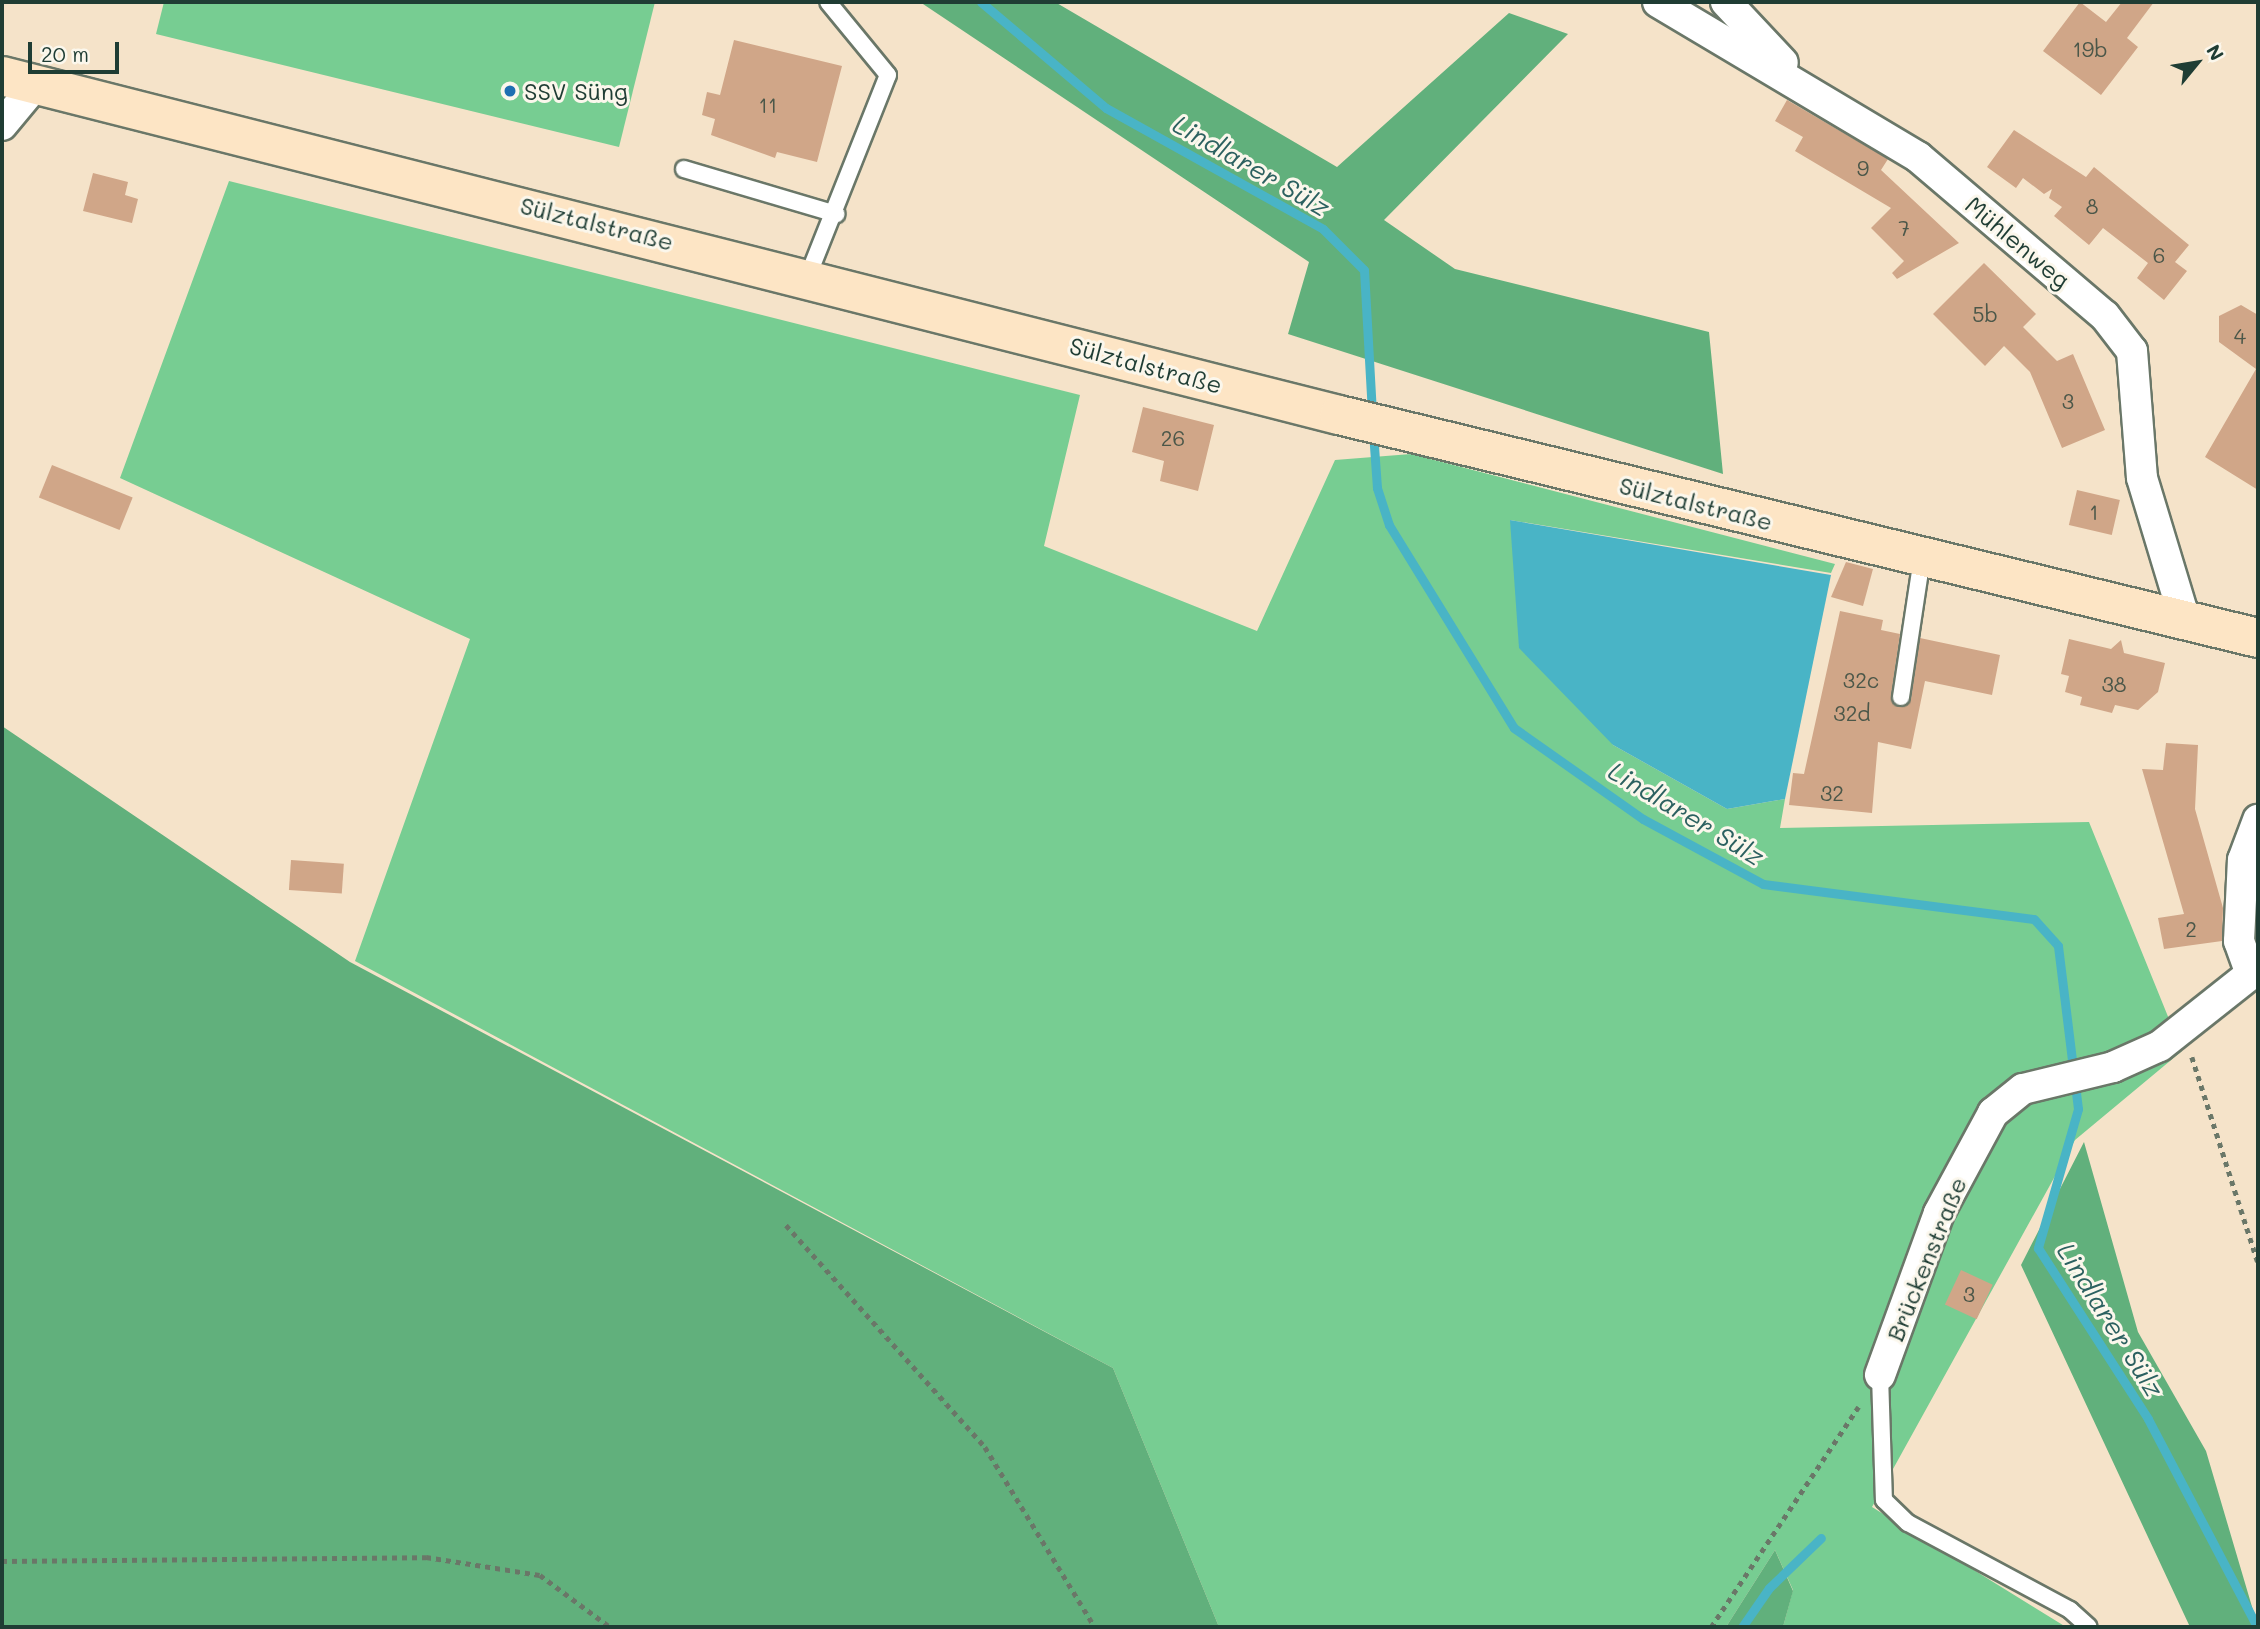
<!DOCTYPE html>
<meta charset="utf-8">
<style>
body{margin:0}
#map{position:relative;width:2260px;height:1629px;overflow:hidden;background:#f5e3c9;font-family:Mali,sans-serif}
div>[style]{position:absolute}
[style*='--x']{left:calc(var(--x)*1px);top:calc(var(--y)*1px);width:calc(var(--w)*1px);rotate:calc(var(--a)*1deg)}
.green>*{inset:0;background:#77cd92}
.forest>*{inset:0;background:#61b07c}
.water>*{inset:0;background:#49b4c6}
.stream>*{height:9px;margin:-4.5px;padding:0 4.5px;transform-origin:4.5px;border-radius:4.5px;background:#49b4c6}
.building>*{inset:0;background:#d0a688;transform-origin:0 0}
.path>*{height:4.5px;margin-top:-2.25px;transform-origin:0;background:repeating-linear-gradient(90deg,#6a7768 0 5px,transparent 0 10px)}
.roads{filter:drop-shadow(2px 0 #6a7768) drop-shadow(-2px 0 #6a7768) drop-shadow(0 2px #6a7768) drop-shadow(0 -2px #6a7768)}
.service>*{height:16px;margin:-8px;padding:0 8px;transform-origin:8px;border-radius:8px;background:#fff}
.minor>*{height:30px;margin:-15px;padding:0 15px;transform-origin:15px;border-radius:15px;background:#fff}
.secondary>*{height:38px;margin:-19px;padding:0 19px;transform-origin:19px;border-radius:19px;background:#fde5c5}
.dots>*{width:19px;height:19px;translate:-50% -50%;box-sizing:border-box;border:4px solid #fbf7ec;border-radius:50%}
span{translate:-50% -50%;white-space:nowrap;text-align:center;line-height:1.15;-webkit-text-stroke:6px #fbf7ec;paint-order:stroke}
.number-label{font-size:21px;color:#4b5749}
.number-label span{-webkit-text-stroke-width:0}
.poi-label{font-size:24px;color:#1f3d34}
.left{translate:0 -50%;text-align:left}
.street-label{font-size:24px;color:#1f3d34}
.water-label{font-size:26px;color:#2c6160;font-style:italic}
.frame{position:absolute;inset:0;border:4px solid #1f3d34;pointer-events:none}
.north{position:absolute;left:2162px;top:28px;width:70px;height:70px;-webkit-text-stroke:5px #fbf7ec;paint-order:stroke;rotate:60deg;font-size:19px;font-weight:700;line-height:28px;text-align:center;color:#1f3d34}
.north::after{content:'';display:block;margin:auto;width:24px;height:32px;background:#1f3d34;clip-path:polygon(50% 0,100% 100%,50% 72%,0 100%)}
.scale{position:absolute;left:28px;top:42px;width:91px;height:32px;box-sizing:border-box;border:4px solid #1f3d34;border-top:0;padding-left:9px;font-size:21px;line-height:24px;white-space:nowrap;color:#1f3d34;-webkit-text-stroke:5px #fbf7ec;paint-order:stroke}
</style>
<div id="map">
<div class="green">
<div style="clip-path:polygon(164px 2px,655px 2px,619px 147px,156px 34px)"></div>
<div style="clip-path:polygon(229px 181px,1080px 395px,1044px 546px,1257px 631px,1335px 460px,1411px 454px,1835px 564px,1831px 573px,1510px 520px,1613px 745px,1727px 809px,1785px 799px,1780px 828px,2089px 822px,2182px 1051px,2075px 1140px,1872px 1507px,2066px 1627px,1783px 1627px,1793px 1590px,1775px 1550px,1726px 1627px,1219px 1627px,1113px 1368px,355px 961px,470px 639px,120px 478px)"></div>
</div>
<div class="forest">
<div style="clip-path:polygon(920px 2px,1055px 2px,1337px 167px,1509px 13px,1568px 34px,1384px 220px,1455px 269px,1709px 332px,1723px 474px,1288px 334px,1309px 262px)"></div>
<div style="clip-path:polygon(2px 726px,350px 962px,1113px 1368px,1219px 1627px,2px 1627px)"></div>
<div style="clip-path:polygon(2084px 1142px,2138px 1332px,2206px 1451px,2258px 1627px,2190px 1627px,2021px 1265px)"></div>
<div style="clip-path:polygon(1775px 1550px,1793px 1591px,1783px 1627px,1726px 1627px)"></div>
</div>
<div class="water">
<div style="clip-path:polygon(1510px 520px,1831px 575px,1785px 799px,1727px 809px,1613px 745px,1519px 648px)"></div>
</div>
<div class="stream">
<div style="--x:981;--y:2;--w:164;--a:40.3"></div>
<div style="--x:1106;--y:108;--w:248;--a:29.1"></div>
<div style="--x:1323;--y:229;--w:58;--a:45"></div>
<div style="--x:1364;--y:270;--w:144;--a:86.8"></div>
<div style="--x:1373;--y:432;--w:56;--a:85.9"></div>
<div style="--x:1377;--y:488;--w:39;--a:72"></div>
<div style="--x:1389;--y:525;--w:238;--a:58.4"></div>
<div style="--x:1514;--y:728;--w:158;--a:35.2"></div>
<div style="--x:1643;--y:819;--w:136;--a:28.4"></div>
<div style="--x:1763;--y:884;--w:273;--a:7.4"></div>
<div style="--x:2034;--y:919;--w:36;--a:48"></div>
<div style="--x:2058;--y:946;--w:164;--a:83"></div>
<div style="--x:2078;--y:1109;--w:145;--a:106.1"></div>
<div style="--x:2038;--y:1248;--w:203;--a:57.2"></div>
<div style="--x:2148;--y:1419;--w:235;--a:62.3"></div>
<div style="--x:1742;--y:1627;--w:47;--a:-55.3"></div>
<div style="--x:1769;--y:1588;--w:72;--a:-43.9"></div>
</div>
<div class="building">
<div style="clip-path:polygon(2080px 2px,2106px 22px,2122px 2px,2154px 2px,2127px 38px,2138px 47px,2101px 95px,2043px 51px)"></div>
<div style="clip-path:polygon(734px 40px,842px 66px,817px 162px,777px 152px,775px 158px,711px 135px,715px 119px,702px 115px,707px 92px,720px 95px)"></div>
<div style="clip-path:polygon(1787px 100px,1888px 159px,1881px 170px,1959px 243px,1897px 279px,1892px 273px,1904px 261px,1871px 228px,1891px 208px,1795px 151px,1803px 137px,1775px 121px)"></div>
<div style="clip-path:polygon(2014px 130px,2086px 177px,2094px 167px,2189px 245px,2175px 262px,2187px 271px,2164px 300px,2137px 278px,2148px 263px,2103px 228px,2089px 245px,2054px 216px,2062px 207px,2049px 198px,2052px 189px,2044px 194px,2023px 178px,2016px 188px,1987px 167px)"></div>
<div style="clip-path:polygon(93px 173px,128px 182px,125px 195px,138px 199px,132px 223px,83px 211px)"></div>
<div style="clip-path:polygon(1984px 263px,2036px 314px,2023px 327px,2057px 361px,2073px 354px,2105px 430px,2062px 448px,2030px 372px,2004px 346px,1985px 366px,1933px 314px)"></div>
<div style="clip-path:polygon(2241px 305px,2258px 315px,2258px 490px,2205px 457px,2256px 369px,2219px 342px,2219px 316px)"></div>
<div style="clip-path:polygon(1143px 407px,1214px 425px,1198px 491px,1160px 481px,1164px 461px,1132px 452px)"></div>
<div style="left:52px;top:465px;width:87px;height:35px;rotate:22deg"></div>
<div style="left:2077px;top:490px;width:44px;height:36px;rotate:13deg"></div>
<div style="clip-path:polygon(1846px 562px,1873px 569px,1863px 606px,1831px 597px)"></div>
<div style="clip-path:polygon(1840px 611px,1883px 620px,1881px 630px,1900px 634px,1891px 695px,1899px 707px,1911px 699px,1920px 638px,2000px 655px,1992px 695px,1925px 681px,1911px 749px,1878px 742px,1872px 813px,1789px 805px,1793px 773px,1804px 774px)"></div>
<div style="clip-path:polygon(2069px 639px,2111px 649px,2121px 640px,2124px 653px,2165px 663px,2158px 692px,2138px 710px,2115px 705px,2112px 713px,2080px 705px,2082px 697px,2065px 692px,2069px 676px,2061px 674px)"></div>
<div style="clip-path:polygon(2166px 743px,2198px 745px,2195px 809px,2223px 908px,2222px 941px,2164px 949px,2158px 918px,2184px 914px,2142px 769px,2163px 770px)"></div>
<div style="left:291px;top:860px;width:53px;height:30px;rotate:4deg"></div>
<div style="left:1961px;top:1270px;width:35px;height:38px;rotate:25deg"></div>
</div>
<div class="path">
<div style="--x:2192;--y:1057;--w:215;--a:72.2"></div>
<div style="--x:786;--y:1225;--w:298;--a:48.1"></div>
<div style="--x:985;--y:1447;--w:211;--a:58.6"></div>
<div style="--x:2;--y:1561;--w:424;--a:-0.5"></div>
<div style="--x:426;--y:1557;--w:115;--a:9"></div>
<div style="--x:540;--y:1575;--w:87;--a:36.6"></div>
<div style="--x:1711;--y:1627;--w:265;--a:-56.2"></div>
</div>
<div class="roads">
<div class="service">
<div style="--x:684;--y:169;--w:159;--a:16.5"></div>
<div style="--x:808;--y:276;--w:216;--a:-68.3"></div>
<div style="--x:888;--y:75;--w:94;--a:-129.4"></div>
<div style="--x:1901;--y:697;--w:141;--a:-81.4"></div>
<div style="--x:1880;--y:1375;--w:125;--a:88.2"></div>
<div style="--x:1884;--y:1500;--w:33;--a:44"></div>
<div style="--x:1908;--y:1523;--w:184;--a:28.2"></div>
<div style="--x:2070;--y:1610;--w:25;--a:42"></div>
</div>
<div class="minor">
<div style="--x:1658;--y:2;--w:303;--a:30.8"></div>
<div style="--x:1918;--y:157;--w:245;--a:40.4"></div>
<div style="--x:2105;--y:316;--w:44;--a:52.4"></div>
<div style="--x:2132;--y:351;--w:127;--a:85.5"></div>
<div style="--x:2142;--y:478;--w:148;--a:73.2"></div>
<div style="--x:1726;--y:2;--w:83;--a:46.9"></div>
<div style="--x:2;--y:125;--w:53;--a:-50.3"></div>
<div style="--x:2251;--y:974;--w:35;--a:-110"></div>
<div style="--x:2239;--y:941;--w:81;--a:-87.2"></div>
<div style="--x:2243;--y:860;--w:43;--a:-69.4"></div>
<div style="--x:1880;--y:1375;--w:172;--a:-70"></div>
<div style="--x:1939;--y:1213;--w:114;--a:-61.6"></div>
<div style="--x:1993;--y:1113;--w:38;--a:-39"></div>
<div style="--x:2023;--y:1089;--w:93;--a:-13.7"></div>
<div style="--x:2113;--y:1067;--w:51;--a:-24.1"></div>
<div style="--x:2160;--y:1046;--w:116;--a:-38.4"></div>
</div>
<div class="secondary">
<div style="--x:2;--y:76;--w:1379;--a:14.23"></div>
<div style="--x:1339;--y:415;--w:946;--a:13.64"></div>
</div>
</div>
<div class="dots">
<div style="left:510px;top:91px;background:#1f6fb2"></div>
</div>
<div class="number-label">
<span style="left:2090px;top:49px">19b</span>
<span style="left:768px;top:105px">11</span>
<span style="left:1863px;top:168px">9</span>
<span style="left:2092px;top:206px">8</span>
<span style="left:1904px;top:228px">7</span>
<span style="left:2159px;top:255px">6</span>
<span style="left:1985px;top:314px">5b</span>
<span style="left:2240px;top:336px">4</span>
<span style="left:2068px;top:401px">3</span>
<span style="left:1173px;top:438px">26</span>
<span style="left:2094px;top:512px">1</span>
<span style="left:1861px;top:680px">32c</span>
<span style="left:2114px;top:684px">38</span>
<span style="left:1852px;top:713px">32d</span>
<span style="left:1832px;top:793px">32</span>
<span style="left:2191px;top:929px">2</span>
<span style="left:1969px;top:1294px">3</span>
</div>
<div class="poi-label">
<span class="left" style="left:524px;top:91px">SSV Süng</span>
</div>
<div class="street-label">
<span style="left:597px;top:223px;rotate:14deg">Sülztalstraße</span>
<span style="left:2018px;top:242px;rotate:40deg">Mühlenweg</span>
<span style="left:1146px;top:365px;rotate:15deg">Sülztalstraße</span>
<span style="left:1696px;top:503px;rotate:14deg">Sülztalstraße</span>
<span style="left:1926px;top:1259px;rotate:-68deg">Brückenstraße</span>
</div>
<div class="water-label">
<span style="left:1251px;top:166px;rotate:30deg">Lindlarer Sülz</span>
<span style="left:1686px;top:814px;rotate:31deg">Lindlarer Sülz</span>
<span style="left:2110px;top:1320px;rotate:58deg">Lindlarer Sülz</span>
</div>
<div class="frame"></div>
<div class="north">N</div>
<div class="scale">20 m</div>
</div>
